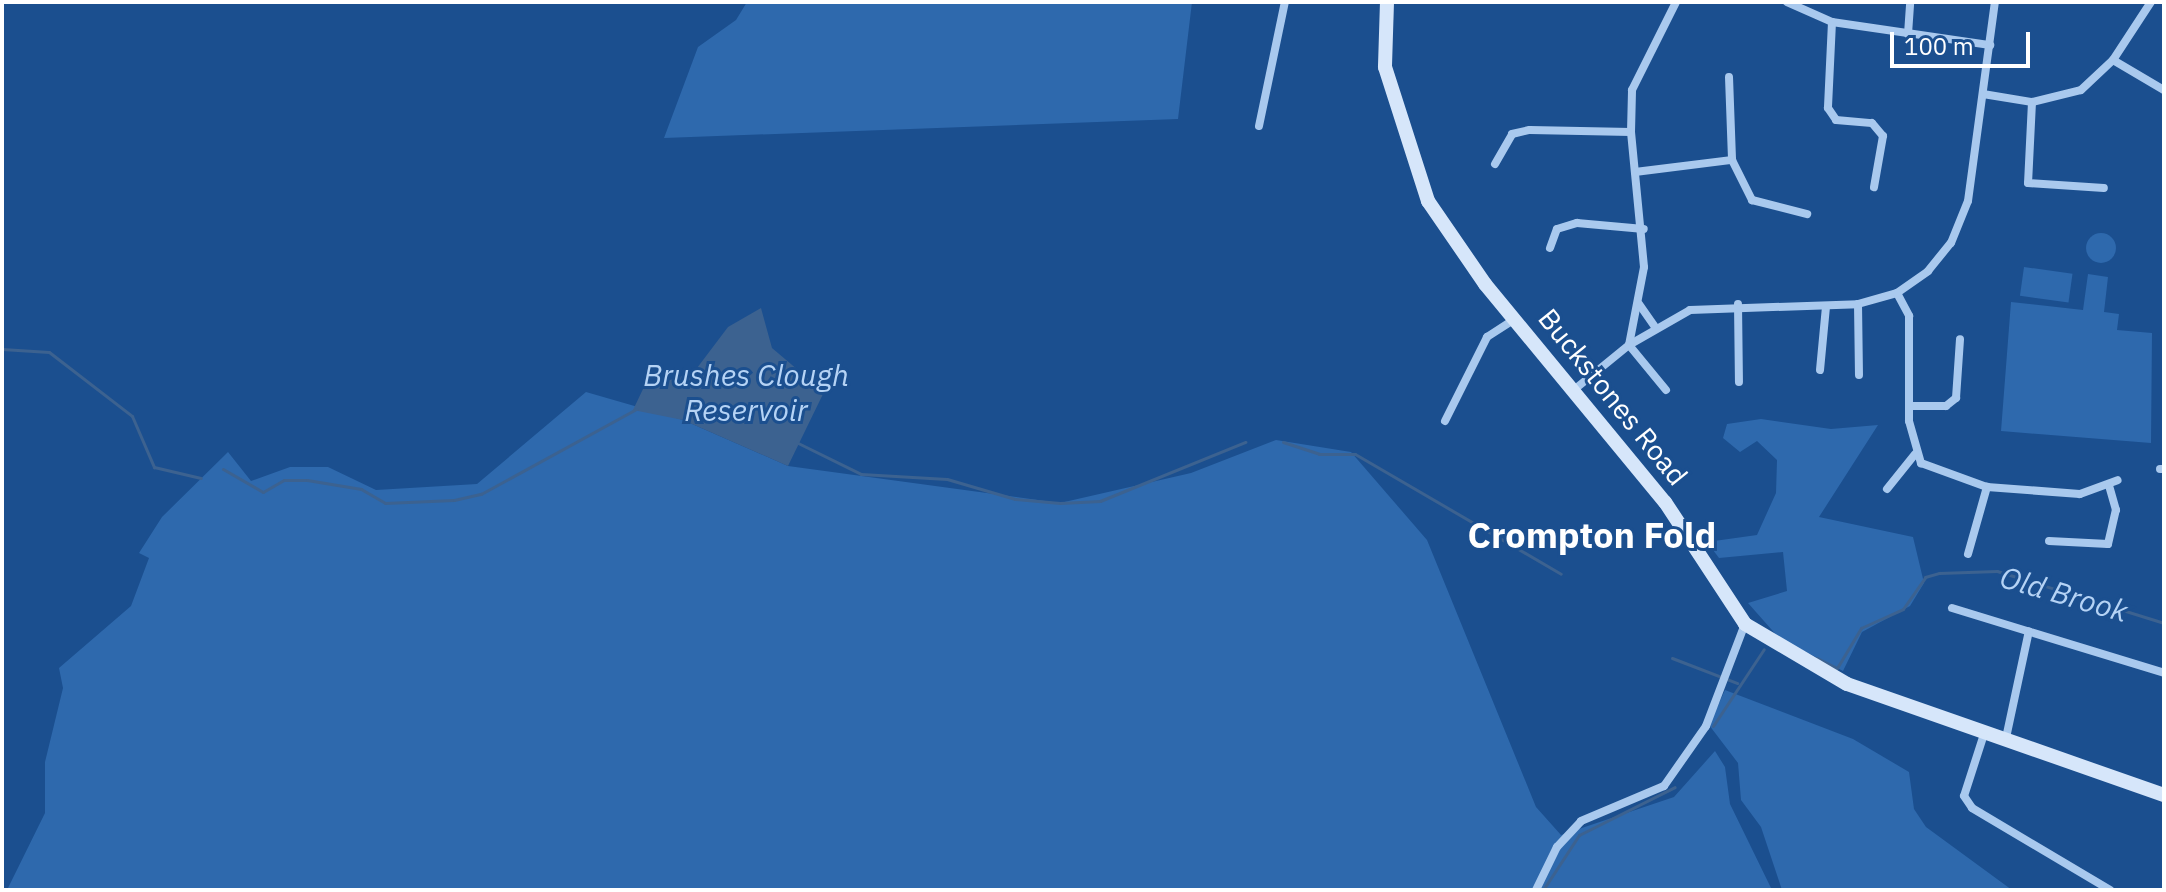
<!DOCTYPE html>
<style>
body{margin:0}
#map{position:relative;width:2166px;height:892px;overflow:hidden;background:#1b4f8f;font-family:"IBM Plex Sans",sans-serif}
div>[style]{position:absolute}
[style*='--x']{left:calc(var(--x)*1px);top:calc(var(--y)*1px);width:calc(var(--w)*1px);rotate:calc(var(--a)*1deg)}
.green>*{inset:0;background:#2e69ad;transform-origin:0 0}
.round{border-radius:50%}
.water>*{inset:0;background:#3c6290}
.stream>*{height:3px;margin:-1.5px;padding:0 1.5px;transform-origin:1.5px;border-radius:1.5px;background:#3c6290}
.minor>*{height:8px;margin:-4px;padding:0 4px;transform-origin:4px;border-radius:4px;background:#a9c9ee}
.secondary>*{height:14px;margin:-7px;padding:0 7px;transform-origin:7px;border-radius:7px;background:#d6e6fa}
span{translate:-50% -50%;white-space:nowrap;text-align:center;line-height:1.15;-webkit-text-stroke:6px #1b4f8f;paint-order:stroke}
.street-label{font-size:28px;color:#fff}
.water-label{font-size:30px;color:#b5d3f5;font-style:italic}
.district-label{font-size:36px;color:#fff;font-weight:700}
.frame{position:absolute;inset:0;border:4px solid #fff;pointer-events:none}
.scale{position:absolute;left:1890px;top:32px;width:140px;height:36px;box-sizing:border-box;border:4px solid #fff;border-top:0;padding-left:10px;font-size:24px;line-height:28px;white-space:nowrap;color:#fff;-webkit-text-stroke:6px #1b4f8f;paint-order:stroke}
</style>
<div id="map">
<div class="green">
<div style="clip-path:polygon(747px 2px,1192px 2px,1178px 119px,664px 138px,698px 47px,736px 20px)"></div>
<div class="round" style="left:2086px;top:233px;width:30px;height:30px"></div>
<div style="left:2024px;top:267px;width:49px;height:29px;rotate:8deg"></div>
<div style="clip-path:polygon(2088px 274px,2108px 277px,2104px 312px,2119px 314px,2117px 330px,2152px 333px,2151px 443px,2001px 431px,2011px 302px,2083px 310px)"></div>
<div style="clip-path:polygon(586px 392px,683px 420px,788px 466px,1060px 503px,1191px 473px,1276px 440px,1351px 452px,1427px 540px,1536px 807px,1561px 835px,1674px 797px,1715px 751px,1725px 767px,1730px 804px,1772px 890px,7px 890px,45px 813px,45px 762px,63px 688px,59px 668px,131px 606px,149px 558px,139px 553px,162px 517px,228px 452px,251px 481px,290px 467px,328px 467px,376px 490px,477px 484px)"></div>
<div style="clip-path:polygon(1761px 419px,1831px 429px,1878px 425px,1819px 517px,1913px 537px,1924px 583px,1910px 606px,1862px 632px,1843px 671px,1779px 638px,1748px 603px,1787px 591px,1783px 552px,1719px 558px,1707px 542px,1757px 535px,1776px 493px,1777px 460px,1757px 441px,1740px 452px,1723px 438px,1727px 424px)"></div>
<div style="clip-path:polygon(1725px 690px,1853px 739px,1909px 772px,1914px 809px,1926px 827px,2012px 890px,1782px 890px,1761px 827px,1741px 800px,1738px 763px,1709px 725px)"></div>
</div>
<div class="water">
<div style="clip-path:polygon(761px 308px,772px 348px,824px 392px,788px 466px,683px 420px,633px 410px,643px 389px,694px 372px,728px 327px)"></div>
</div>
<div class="stream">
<div style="--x:2;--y:349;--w:47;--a:3.7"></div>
<div style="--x:49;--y:352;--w:105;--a:37.6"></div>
<div style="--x:132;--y:416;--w:56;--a:66.7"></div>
<div style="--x:154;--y:467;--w:48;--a:13.2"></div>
<div style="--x:1283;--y:442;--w:38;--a:18"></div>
<div style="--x:1319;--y:454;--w:36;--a:0"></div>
<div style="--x:1355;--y:454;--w:238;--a:30.2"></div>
<div style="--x:798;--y:443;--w:70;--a:26.2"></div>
<div style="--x:861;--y:474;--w:86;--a:3.3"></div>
<div style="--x:947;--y:479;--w:71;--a:16.4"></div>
<div style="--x:1015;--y:499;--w:45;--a:5.1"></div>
<div style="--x:1060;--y:503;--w:40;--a:-2.9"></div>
<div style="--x:1100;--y:501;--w:157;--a:-22.1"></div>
<div style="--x:223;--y:469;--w:46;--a:29.9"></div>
<div style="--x:263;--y:492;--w:24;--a:-30"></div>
<div style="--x:284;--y:480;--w:23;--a:0"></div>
<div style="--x:307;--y:480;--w:55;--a:9.5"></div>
<div style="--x:361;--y:489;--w:28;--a:30"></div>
<div style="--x:385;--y:503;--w:69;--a:-2.5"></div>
<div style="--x:454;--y:500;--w:28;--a:-13"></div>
<div style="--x:481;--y:494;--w:177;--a:-28.7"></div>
<div style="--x:1672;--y:658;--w:70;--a:21"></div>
<div style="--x:1817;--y:658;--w:22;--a:27"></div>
<div style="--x:1837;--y:668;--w:47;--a:-59"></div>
<div style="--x:1861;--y:628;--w:46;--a:-24.3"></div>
<div style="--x:1903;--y:609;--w:39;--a:-55"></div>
<div style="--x:1925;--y:577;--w:15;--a:-16"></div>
<div style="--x:1939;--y:573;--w:58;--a:-2"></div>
<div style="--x:1997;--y:571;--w:175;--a:17.3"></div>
<div style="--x:1713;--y:726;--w:92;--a:-56.5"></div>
<div style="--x:1543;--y:890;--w:66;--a:-56.8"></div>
<div style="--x:1579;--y:835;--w:107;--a:-26.6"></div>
</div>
<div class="minor">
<div style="--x:1787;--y:2;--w:49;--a:24"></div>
<div style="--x:1832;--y:22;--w:160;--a:8.3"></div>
<div style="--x:1832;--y:22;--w:86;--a:92.7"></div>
<div style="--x:1828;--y:108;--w:14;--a:56"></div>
<div style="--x:1836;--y:120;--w:36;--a:5"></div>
<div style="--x:1872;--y:123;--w:17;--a:50"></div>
<div style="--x:1883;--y:136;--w:52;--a:100"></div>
<div style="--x:1908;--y:34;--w:32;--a:-86"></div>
<div style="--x:2113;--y:60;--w:59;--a:30.5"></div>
<div style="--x:1729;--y:77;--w:83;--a:87.9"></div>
<div style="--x:1732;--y:160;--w:45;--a:63.4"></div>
<div style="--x:1752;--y:200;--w:57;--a:14.3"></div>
<div style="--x:1983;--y:94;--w:50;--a:9.3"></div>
<div style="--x:2032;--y:102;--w:50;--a:-13.8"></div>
<div style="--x:2081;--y:90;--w:44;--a:-43.2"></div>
<div style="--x:2113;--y:60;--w:69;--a:-56.8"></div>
<div style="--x:2032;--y:102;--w:81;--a:92.8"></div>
<div style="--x:2028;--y:183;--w:76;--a:3.8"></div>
<div style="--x:1259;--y:126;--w:127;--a:-78.2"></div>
<div style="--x:1495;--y:164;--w:34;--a:-60"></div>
<div style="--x:1512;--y:134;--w:18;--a:-13"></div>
<div style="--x:1530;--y:130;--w:101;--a:1.1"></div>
<div style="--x:1635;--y:172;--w:98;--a:-7.1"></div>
<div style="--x:1550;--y:248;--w:20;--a:-70"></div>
<div style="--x:1557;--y:229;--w:21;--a:-17"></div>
<div style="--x:1577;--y:223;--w:67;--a:5.1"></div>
<div style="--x:1897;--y:293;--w:26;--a:62"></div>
<div style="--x:1909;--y:316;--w:105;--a:90"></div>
<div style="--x:1909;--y:421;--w:44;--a:74.1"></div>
<div style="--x:1921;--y:463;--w:70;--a:20"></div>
<div style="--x:1987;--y:487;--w:93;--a:4.3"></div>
<div style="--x:2080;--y:494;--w:40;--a:-20.2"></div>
<div style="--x:1639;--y:304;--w:28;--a:55"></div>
<div style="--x:1738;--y:304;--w:78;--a:89.3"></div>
<div style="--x:1858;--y:304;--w:71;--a:89.2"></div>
<div style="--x:1820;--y:370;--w:63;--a:-84.6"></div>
<div style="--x:1575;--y:389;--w:70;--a:-39.2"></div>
<div style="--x:1629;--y:345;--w:70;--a:-29.8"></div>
<div style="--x:1690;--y:310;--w:168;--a:-2"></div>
<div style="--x:1858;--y:304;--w:41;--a:-15.8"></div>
<div style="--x:1897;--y:293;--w:38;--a:-35"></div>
<div style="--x:1928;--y:271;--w:36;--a:-51"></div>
<div style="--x:1951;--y:243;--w:45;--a:-68"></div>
<div style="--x:1968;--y:201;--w:201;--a:-82.3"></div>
<div style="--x:1666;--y:390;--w:58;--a:-129.4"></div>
<div style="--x:1629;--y:345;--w:79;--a:-79.1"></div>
<div style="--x:1644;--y:267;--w:136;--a:-95.5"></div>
<div style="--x:1631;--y:132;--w:42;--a:-88.6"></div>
<div style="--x:1632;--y:90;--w:98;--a:-63.4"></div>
<div style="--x:1910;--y:406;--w:36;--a:0"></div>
<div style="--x:1946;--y:406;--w:13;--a:-39"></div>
<div style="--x:1956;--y:398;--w:59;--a:-86.1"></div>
<div style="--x:1445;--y:421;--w:94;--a:-63.4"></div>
<div style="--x:1487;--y:337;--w:33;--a:-33"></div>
<div style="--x:2160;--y:469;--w:4;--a:0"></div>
<div style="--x:1887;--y:489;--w:45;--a:-51.3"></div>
<div style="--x:2049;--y:541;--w:59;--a:2.9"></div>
<div style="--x:2108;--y:544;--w:35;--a:-77"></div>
<div style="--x:2116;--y:510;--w:25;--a:-106"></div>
<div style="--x:1968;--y:554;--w:70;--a:-74.2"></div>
<div style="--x:1952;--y:608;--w:222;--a:17"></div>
<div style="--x:1985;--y:731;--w:68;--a:107.9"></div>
<div style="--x:1964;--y:796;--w:14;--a:56"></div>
<div style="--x:1972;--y:808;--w:161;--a:30.7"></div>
<div style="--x:2006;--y:738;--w:109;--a:-77.9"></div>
<div style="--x:1536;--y:890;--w:48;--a:-64"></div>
<div style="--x:1557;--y:847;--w:35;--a:-47"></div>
<div style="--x:1581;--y:821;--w:90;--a:-22.9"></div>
<div style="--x:1664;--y:786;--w:73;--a:-55"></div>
<div style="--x:1706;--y:726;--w:109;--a:-69.1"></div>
</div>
<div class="secondary">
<div style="--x:1387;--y:2;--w:65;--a:91.8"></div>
<div style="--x:1385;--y:67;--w:141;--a:72.2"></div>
<div style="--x:1428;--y:201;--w:101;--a:55.5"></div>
<div style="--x:1485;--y:284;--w:283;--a:50.5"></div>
<div style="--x:1665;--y:502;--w:146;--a:56.7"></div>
<div style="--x:1745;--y:624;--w:118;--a:30.5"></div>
<div style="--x:1847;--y:684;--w:336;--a:19.3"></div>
</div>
<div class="street-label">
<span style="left:1613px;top:397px;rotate:51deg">Buckstones Road</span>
</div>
<div class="water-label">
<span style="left:746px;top:392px">Brushes Clough<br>Reservoir</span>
<span style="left:2064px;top:594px;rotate:16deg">Old Brook</span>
</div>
<div class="district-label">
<span style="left:1592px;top:535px">Crompton Fold</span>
</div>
<div class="frame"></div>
<div class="scale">100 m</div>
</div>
